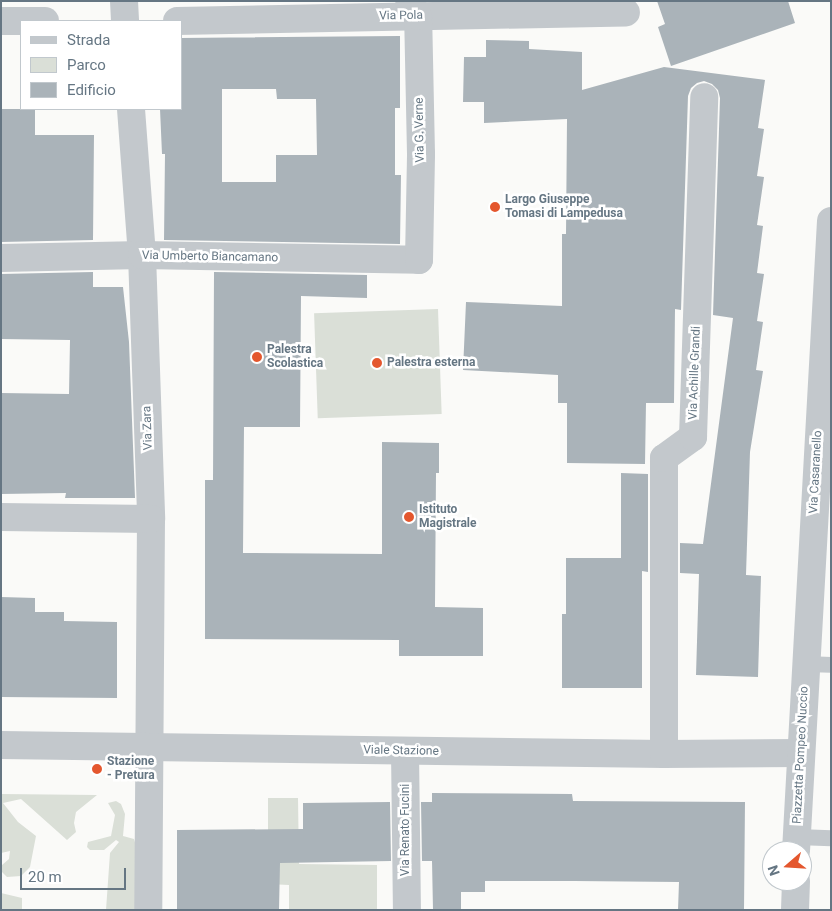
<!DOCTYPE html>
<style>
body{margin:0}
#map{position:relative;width:832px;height:911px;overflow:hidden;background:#fafaf8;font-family:Roboto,sans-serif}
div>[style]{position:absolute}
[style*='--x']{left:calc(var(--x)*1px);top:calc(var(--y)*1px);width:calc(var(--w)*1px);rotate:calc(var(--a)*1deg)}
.green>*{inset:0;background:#dadfd7;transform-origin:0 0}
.building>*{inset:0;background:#aab3b9}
.service>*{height:16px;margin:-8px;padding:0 8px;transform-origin:8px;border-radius:8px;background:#c3c8cc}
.minor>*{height:28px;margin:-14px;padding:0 14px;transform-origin:14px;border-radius:14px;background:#c3c8cc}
.dots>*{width:14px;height:14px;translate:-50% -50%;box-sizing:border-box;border:2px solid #fff;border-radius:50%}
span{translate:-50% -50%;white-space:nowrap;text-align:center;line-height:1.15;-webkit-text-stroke:5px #fff;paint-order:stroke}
.street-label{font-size:12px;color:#657683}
.poi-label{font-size:12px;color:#657683;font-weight:700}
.left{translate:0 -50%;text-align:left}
.frame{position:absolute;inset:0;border:2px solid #657683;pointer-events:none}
.legend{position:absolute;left:20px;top:20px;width:162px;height:90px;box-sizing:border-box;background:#fff;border:1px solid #c1c8cd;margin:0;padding:6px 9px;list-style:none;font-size:15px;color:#657683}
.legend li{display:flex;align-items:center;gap:10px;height:25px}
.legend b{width:25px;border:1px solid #c1c8cd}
.north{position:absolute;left:762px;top:841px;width:50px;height:50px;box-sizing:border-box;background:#fff;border:1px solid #c1c8cd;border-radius:50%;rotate:251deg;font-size:14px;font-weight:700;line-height:20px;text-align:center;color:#657683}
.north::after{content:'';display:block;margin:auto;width:18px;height:22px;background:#e4572e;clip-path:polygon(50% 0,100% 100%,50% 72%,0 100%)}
.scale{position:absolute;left:20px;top:868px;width:106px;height:22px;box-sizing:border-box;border:2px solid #657683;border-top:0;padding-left:6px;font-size:15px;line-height:18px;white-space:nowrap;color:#657683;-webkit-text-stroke:4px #fff;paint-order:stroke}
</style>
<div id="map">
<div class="green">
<div style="left:438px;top:309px;width:105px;height:124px;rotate:88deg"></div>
<div style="clip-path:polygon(1px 794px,97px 795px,76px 812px,74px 823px,76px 832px,67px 840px,21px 799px,3px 803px,18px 822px,36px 836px,30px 867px,21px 876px,7px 877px,2px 872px,2px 865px,9px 859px,10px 851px,1px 853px)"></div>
<div style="clip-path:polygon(268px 798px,298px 798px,299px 864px,377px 865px,377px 910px,289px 910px,289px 885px,268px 884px)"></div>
<div style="clip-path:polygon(116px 801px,121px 804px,125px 814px,123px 836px,134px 839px,137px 849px,135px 910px,106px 910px,110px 853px,119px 842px,116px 840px,104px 850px,90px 850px,87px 847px,88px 842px,111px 836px,115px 815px,108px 803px)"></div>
<div style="clip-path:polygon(1px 893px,22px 898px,22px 910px,1px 910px)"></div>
</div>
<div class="building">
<div style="clip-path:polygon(657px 1px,788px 1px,795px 23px,671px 66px,658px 27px,665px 24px)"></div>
<div style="clip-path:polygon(evenodd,400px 36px,400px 108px,395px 108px,395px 175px,401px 175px,400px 244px,164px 240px,165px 154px,162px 154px,160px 109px,181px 109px,181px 38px,400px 36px,222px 89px,276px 89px,277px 99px,316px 99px,317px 155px,276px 155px,276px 182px,222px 182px,222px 89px)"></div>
<div style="clip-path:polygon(486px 40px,529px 41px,529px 49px,582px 52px,582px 90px,664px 67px,765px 80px,758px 128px,764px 129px,757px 176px,764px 177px,757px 225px,763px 226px,757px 273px,764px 274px,757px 321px,763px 322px,756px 370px,763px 371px,750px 452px,746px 575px,761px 576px,758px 677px,696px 675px,699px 574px,680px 573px,680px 543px,703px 544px,733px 318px,713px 315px,720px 98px,718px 90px,712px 84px,704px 81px,697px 83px,691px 88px,688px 96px,681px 310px,675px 309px,674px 403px,646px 403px,645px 464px,567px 463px,567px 403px,558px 403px,558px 375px,463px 370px,466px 302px,562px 306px,562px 234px,566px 234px,567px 119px,484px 123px,484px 102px,463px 102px,464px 57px,486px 57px)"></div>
<div style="clip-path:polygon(1px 109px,35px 109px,35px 135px,94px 135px,93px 240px,1px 242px)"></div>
<div style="clip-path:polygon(93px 272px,93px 287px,123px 287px,129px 342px,135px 498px,65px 498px,66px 493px,1px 494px,1px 393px,69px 394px,70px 340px,1px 339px,1px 274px)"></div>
<div style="clip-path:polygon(214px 272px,367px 275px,367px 298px,301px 296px,300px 427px,244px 427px,243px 553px,382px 554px,382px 442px,439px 443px,439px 473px,436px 473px,435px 607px,483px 608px,483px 656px,399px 656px,399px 640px,205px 639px,205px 480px,213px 480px)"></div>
<div style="clip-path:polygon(621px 473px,648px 474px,648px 572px,642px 571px,642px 688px,562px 688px,562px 614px,566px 614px,566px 558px,621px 558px)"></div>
<div style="clip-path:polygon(1px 597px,35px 598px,35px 612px,64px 612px,64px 621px,117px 622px,117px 698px,1px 697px)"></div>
<div style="clip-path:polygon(432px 793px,572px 794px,573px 801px,745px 802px,744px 910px,678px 910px,679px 882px,574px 881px,485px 881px,485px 892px,461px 892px,461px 910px,433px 910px,432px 861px,422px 861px,421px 802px,432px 802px)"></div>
<div style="clip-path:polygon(390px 802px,391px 861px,280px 863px,279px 910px,177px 910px,177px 830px,303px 829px,303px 803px)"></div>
</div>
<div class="service">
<div style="--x:806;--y:664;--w:25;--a:2"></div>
<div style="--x:797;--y:837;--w:34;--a:2"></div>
</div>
<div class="minor">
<div style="--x:124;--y:1;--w:20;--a:87"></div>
<div style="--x:1;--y:21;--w:44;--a:0"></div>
<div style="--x:177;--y:21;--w:449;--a:-1.1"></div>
<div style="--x:131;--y:109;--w:146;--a:85.7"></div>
<div style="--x:142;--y:255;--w:264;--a:88"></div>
<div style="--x:151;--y:519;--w:391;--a:90.4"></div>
<div style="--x:1;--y:258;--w:141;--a:-1.2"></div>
<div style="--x:142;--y:255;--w:277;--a:1"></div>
<div style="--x:419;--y:260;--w:106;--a:-88.9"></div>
<div style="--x:421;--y:154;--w:138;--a:-91.2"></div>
<div style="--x:418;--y:16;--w:17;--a:-121"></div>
<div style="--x:1;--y:517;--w:150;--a:0.8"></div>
<div style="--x:1;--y:745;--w:663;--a:0.78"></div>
<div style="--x:664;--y:754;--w:137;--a:-0.4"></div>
<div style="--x:405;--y:751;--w:159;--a:89.3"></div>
<div style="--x:664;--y:754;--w:296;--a:-90"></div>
<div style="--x:664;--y:458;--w:36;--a:-36"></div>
<div style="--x:693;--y:437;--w:340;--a:-88.1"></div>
<div style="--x:796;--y:851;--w:631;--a:-86.82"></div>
<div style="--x:795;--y:910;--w:29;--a:-88"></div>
</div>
<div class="dots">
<div style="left:495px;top:207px;background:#e4572e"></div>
<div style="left:257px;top:357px;background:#e4572e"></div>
<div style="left:377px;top:363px;background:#e4572e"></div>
<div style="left:409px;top:517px;background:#e4572e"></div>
<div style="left:97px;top:769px;background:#e4572e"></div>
</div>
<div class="street-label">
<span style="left:401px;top:16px;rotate:-1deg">Via Pola</span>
<span style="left:420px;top:130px;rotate:-91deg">Via G. Verne</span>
<span style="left:210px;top:257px;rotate:1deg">Via Umberto Biancamano</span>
<span style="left:695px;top:373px;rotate:-88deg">Via Achille Grandi</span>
<span style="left:148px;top:428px;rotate:-92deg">Via Zara</span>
<span style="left:816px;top:472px;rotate:-87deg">Via Casaranello</span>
<span style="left:401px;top:751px;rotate:1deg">Viale Stazione</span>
<span style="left:801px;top:755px;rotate:-87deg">Piazzetta Pompeo Nuccio</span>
<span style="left:406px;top:830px;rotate:-90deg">Via Renato Fucini</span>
</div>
<div class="poi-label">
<span class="left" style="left:505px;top:207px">Largo Giuseppe<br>Tomasi di Lampedusa</span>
<span class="left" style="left:267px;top:357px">Palestra<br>Scolastica</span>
<span class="left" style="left:387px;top:363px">Palestra esterna</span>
<span class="left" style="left:419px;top:517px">Istituto<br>Magistrale</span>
<span class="left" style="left:107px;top:769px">Stazione<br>- Pretura</span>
</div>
<div class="frame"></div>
<ul class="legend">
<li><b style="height:6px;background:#c3c8cc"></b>Strada</li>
<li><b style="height:14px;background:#dadfd7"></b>Parco</li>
<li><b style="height:14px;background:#aab3b9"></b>Edificio</li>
</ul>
<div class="north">N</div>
<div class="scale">20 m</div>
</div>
